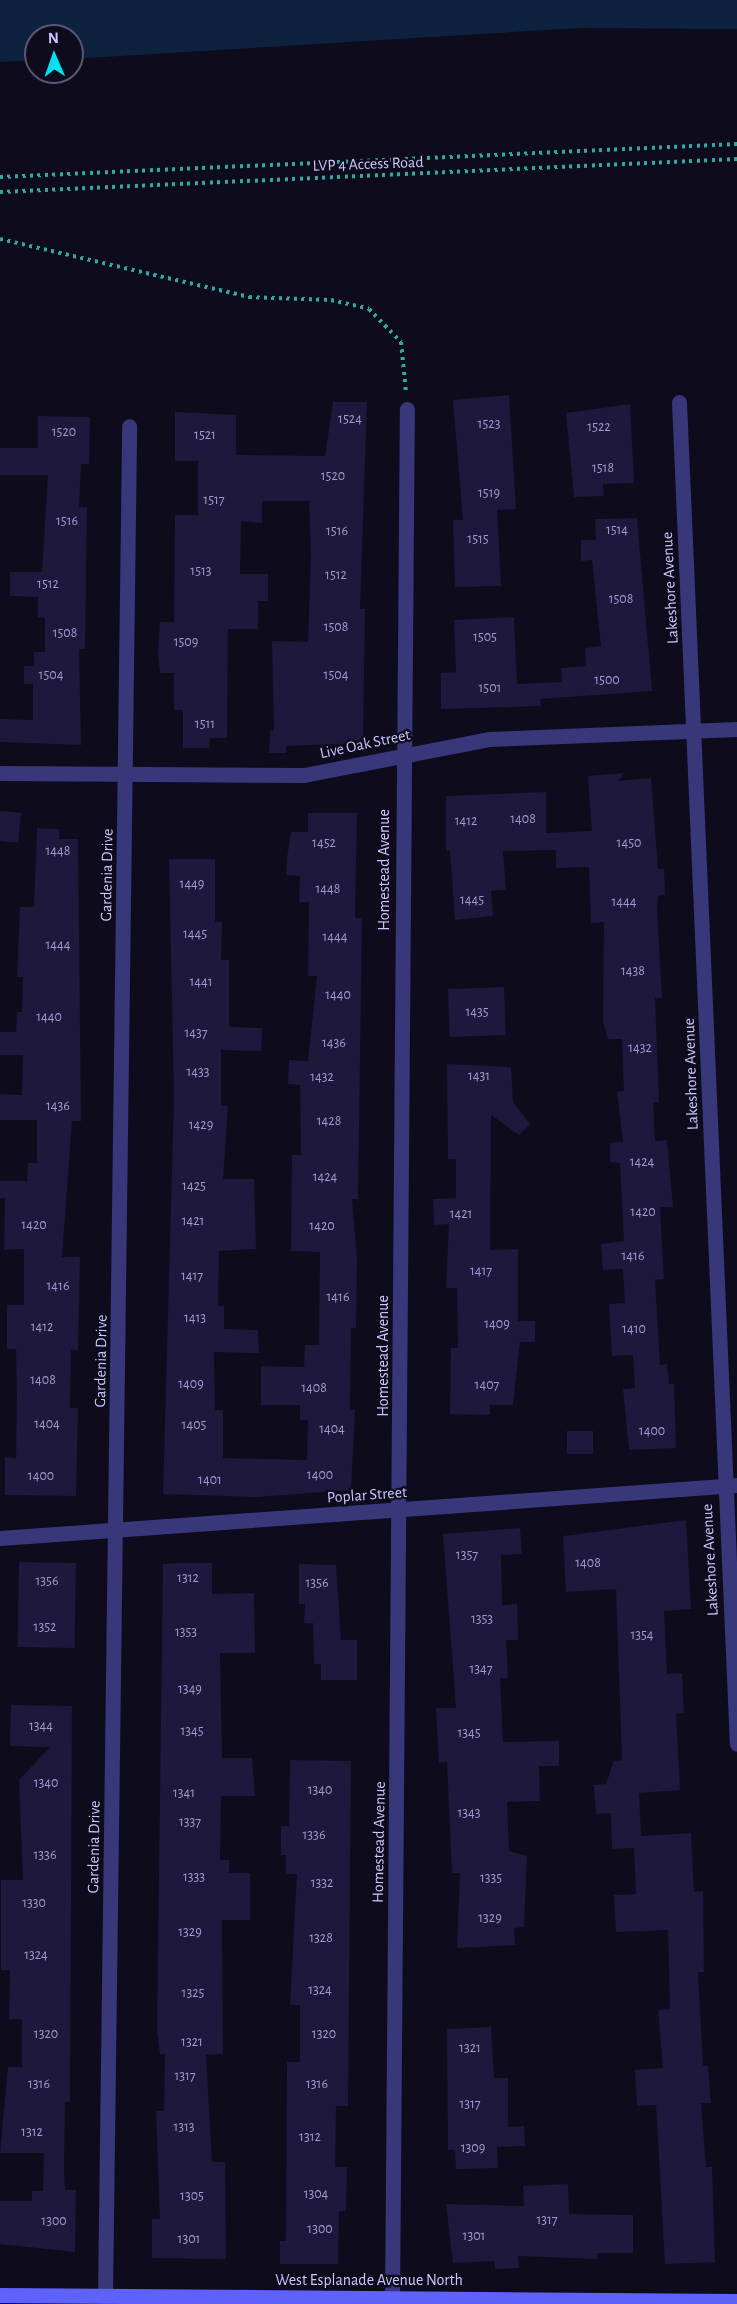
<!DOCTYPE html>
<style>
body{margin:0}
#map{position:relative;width:737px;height:2304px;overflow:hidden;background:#0d0b1c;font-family:"Alegreya Sans",sans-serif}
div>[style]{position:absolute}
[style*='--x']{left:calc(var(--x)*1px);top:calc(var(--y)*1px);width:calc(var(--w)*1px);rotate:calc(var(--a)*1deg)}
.water>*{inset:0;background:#0c223f}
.building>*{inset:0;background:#1d183c;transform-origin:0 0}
.path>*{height:4px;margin-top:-2px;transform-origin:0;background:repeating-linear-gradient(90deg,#2eab9e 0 3px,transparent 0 7.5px)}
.street>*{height:15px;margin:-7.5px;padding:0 7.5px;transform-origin:7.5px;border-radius:7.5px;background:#37377a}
.secondary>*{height:15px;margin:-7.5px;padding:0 7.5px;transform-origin:7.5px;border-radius:7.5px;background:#5f61fd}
span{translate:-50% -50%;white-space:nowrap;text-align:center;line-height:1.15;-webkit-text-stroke:4.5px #0d0b1c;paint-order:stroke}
.number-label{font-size:14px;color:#a09bce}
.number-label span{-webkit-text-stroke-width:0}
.street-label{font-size:16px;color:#cbc7fe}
.north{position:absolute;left:24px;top:24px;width:60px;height:60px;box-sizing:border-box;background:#0d0b1c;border:2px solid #595676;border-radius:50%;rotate:358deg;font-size:16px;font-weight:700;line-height:24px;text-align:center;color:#cbc7fe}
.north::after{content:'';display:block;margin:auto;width:21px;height:27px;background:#03e0ee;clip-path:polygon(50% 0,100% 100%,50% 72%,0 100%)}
</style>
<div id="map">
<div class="water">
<div style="clip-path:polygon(0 0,737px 0,737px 29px,579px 28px,72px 59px,72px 36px,36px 36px,36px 60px,0 62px)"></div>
</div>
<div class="building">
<div style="clip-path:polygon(509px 395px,516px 509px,497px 510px,501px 586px,455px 587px,453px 520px,463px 520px,453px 400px)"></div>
<div style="clip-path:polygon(333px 402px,367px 402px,360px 609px,365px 609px,363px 743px,286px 746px,286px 753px,269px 753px,270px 731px,274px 731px,272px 641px,308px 642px,311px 554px,309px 501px,262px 501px,262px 523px,241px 521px,240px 574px,268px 574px,268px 601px,258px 601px,258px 629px,228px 629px,227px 738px,210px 738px,209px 748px,183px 748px,183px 710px,174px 710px,174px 673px,160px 673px,158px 652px,160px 622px,174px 622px,175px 515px,198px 515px,198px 461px,175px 461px,175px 412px,236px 415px,236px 455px,325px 456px)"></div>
<div style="clip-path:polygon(630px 404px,634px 483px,603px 484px,604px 496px,574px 497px,566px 413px)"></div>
<div style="clip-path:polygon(38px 416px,90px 417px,89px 464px,81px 464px,79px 507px,87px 507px,85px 649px,79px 649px,81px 745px,0 742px,0 719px,33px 720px,33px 684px,24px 684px,24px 666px,34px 666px,34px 652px,45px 652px,45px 618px,38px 617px,38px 597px,10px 596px,10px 572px,42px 572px,48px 475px,0 475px,0 448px,38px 448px)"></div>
<div style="clip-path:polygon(637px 518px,652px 691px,540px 699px,541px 706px,441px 709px,441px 673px,456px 672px,454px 620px,514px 617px,517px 684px,562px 682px,561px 668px,586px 666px,585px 648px,601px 646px,592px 560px,581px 561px,581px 540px,596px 540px,595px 519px)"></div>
<div style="clip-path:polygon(624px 773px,618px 781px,651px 778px,658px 869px,664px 869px,665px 895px,658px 896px,657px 908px,662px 998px,655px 998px,659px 1102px,653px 1102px,655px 1141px,667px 1140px,673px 1207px,660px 1207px,664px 1279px,655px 1280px,660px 1365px,667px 1364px,669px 1384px,674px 1384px,676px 1448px,629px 1450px,623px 1389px,635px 1388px,633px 1355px,612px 1356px,609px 1304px,625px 1303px,623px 1269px,603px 1270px,601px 1244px,624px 1241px,620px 1163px,610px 1162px,610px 1143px,623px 1142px,617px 1092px,624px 1091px,622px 1039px,608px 1039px,603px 1022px,604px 922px,591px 923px,589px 867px,556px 868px,556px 850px,503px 851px,506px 890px,491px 891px,493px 916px,455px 920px,450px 851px,446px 851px,446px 796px,546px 792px,546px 833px,592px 831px,588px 776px)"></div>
<div style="left:0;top:811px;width:21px;height:30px;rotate:5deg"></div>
<div style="clip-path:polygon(308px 813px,357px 813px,355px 918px,362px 918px,358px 1199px,352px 1199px,357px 1258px,356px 1328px,351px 1328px,350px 1410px,355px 1410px,351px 1490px,257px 1497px,163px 1494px,174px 1098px,169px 859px,215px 859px,215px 922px,222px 922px,221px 960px,229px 960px,229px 1027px,262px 1028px,261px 1051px,221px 1050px,221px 1106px,228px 1106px,223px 1179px,254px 1179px,256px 1249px,219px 1251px,218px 1306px,224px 1306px,224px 1329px,258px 1330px,259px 1353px,214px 1352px,215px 1410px,223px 1410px,223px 1458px,307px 1460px,308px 1420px,300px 1420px,300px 1405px,261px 1405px,261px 1366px,304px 1367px,305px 1345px,319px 1345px,320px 1252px,291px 1251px,292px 1155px,301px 1155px,300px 1085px,288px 1084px,289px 1060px,308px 1061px,317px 976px,308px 976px,309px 902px,299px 902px,300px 876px,286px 875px,287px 858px,291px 832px,308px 832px)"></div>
<div style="clip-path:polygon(37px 828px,59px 829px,59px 839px,78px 839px,81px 1121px,72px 1121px,62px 1257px,80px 1257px,78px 1350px,71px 1350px,70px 1408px,78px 1408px,76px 1496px,5px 1495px,5px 1457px,16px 1458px,17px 1392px,16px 1349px,7px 1349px,7px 1305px,24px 1305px,24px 1249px,4px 1250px,5px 1198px,0 1198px,0 1181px,27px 1181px,28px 1163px,37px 1163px,37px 1120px,0 1120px,0 1094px,22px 1095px,23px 1055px,0 1055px,0 1032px,16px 1032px,17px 1012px,22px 1012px,23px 977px,17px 977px,20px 907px,34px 907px)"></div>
<div style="left:504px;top:987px;width:48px;height:56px;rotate:88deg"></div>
<div style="clip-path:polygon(447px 1064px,511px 1067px,513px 1102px,530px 1124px,519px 1135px,491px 1115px,490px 1250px,518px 1249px,518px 1321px,535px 1321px,535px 1342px,520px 1342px,513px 1405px,490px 1405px,490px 1415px,450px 1414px,451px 1348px,458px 1348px,457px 1288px,446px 1288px,449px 1224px,434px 1225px,433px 1199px,456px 1198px,456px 1159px,448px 1159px)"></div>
<div style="left:567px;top:1431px;width:26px;height:23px"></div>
<div style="clip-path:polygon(686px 1520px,691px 1609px,664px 1611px,667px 1674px,682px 1673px,684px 1713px,676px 1714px,680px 1790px,639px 1793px,641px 1836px,691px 1833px,694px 1892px,703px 1891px,704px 1972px,698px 1972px,703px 2066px,708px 2066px,711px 2103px,701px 2103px,706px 2167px,712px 2167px,715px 2262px,665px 2264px,656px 2105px,637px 2106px,635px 2070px,663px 2068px,658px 2010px,670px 2009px,668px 1930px,616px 1932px,614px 1895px,636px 1894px,634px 1848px,612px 1849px,611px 1813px,596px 1814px,594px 1785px,606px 1784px,614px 1761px,622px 1760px,616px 1589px,566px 1592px,563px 1536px)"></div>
<div style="clip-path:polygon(520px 1528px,522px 1554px,501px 1555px,502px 1605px,517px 1604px,518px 1640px,506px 1640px,508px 1678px,500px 1678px,503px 1742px,559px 1741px,559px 1766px,539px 1766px,540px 1801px,507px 1802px,509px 1851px,527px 1856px,524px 1927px,514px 1928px,515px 1945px,457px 1948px,460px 1873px,452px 1873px,447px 1762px,439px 1763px,437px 1729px,436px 1708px,456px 1708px,443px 1534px)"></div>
<div style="left:19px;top:1562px;width:57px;height:85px;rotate:1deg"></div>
<div style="clip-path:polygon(178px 1563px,212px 1563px,212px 1594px,254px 1593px,255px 1653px,220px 1653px,222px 1758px,252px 1758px,255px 1796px,221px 1796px,220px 1860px,229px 1860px,229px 1873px,250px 1873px,250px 1920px,222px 1920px,223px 2054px,206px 2055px,212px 2162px,225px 2162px,226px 2259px,152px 2258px,152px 2219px,160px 2219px,156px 2111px,164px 2111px,165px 2054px,160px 2054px,157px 2031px,163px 1564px)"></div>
<div style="clip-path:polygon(299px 1564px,336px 1565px,341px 1640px,357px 1640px,357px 1680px,321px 1680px,321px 1664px,314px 1664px,313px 1623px,304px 1623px,305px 1604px,299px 1604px)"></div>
<div style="clip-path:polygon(11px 1705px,72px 1706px,70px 2102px,65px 2102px,64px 2168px,65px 2190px,76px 2190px,75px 2252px,0 2244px,0 2201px,32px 2201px,32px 2191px,43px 2191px,44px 2153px,0 2153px,8px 2067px,22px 2067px,22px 2019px,9px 2019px,10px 1970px,1px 1970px,1px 1880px,23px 1880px,19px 1780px,50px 1747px,10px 1746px)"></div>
<div style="clip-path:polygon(290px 1760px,351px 1761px,348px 2106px,336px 2106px,335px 2167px,347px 2167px,346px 2211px,339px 2211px,338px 2264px,280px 2264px,280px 2241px,286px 2241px,287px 2062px,300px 2062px,300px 2005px,290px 2005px,297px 1874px,286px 1874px,286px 1855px,281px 1855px,281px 1826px,289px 1826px)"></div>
<div style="clip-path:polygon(491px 2027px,494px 2078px,508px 2078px,508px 2127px,524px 2126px,525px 2146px,497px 2147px,498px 2168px,456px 2169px,455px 2150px,448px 2150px,447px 2029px)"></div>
<div style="clip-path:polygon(568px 2184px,569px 2214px,633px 2215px,633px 2253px,597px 2253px,597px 2259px,518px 2256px,519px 2268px,495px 2269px,494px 2261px,453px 2263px,446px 2204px,524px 2206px,523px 2186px)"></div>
</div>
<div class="path">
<div style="--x:0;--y:177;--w:738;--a:-2.56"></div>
<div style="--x:0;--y:192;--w:738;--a:-2.56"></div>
<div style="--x:0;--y:239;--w:256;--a:13.1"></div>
<div style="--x:249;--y:297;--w:82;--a:2.1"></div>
<div style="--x:331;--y:300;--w:39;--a:13"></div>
<div style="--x:369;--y:309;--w:46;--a:45.9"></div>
<div style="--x:401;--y:342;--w:50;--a:84.3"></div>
</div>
<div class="street">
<div style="--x:679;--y:402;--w:1343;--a:87.53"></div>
<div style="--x:0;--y:773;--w:304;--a:0.4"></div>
<div style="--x:304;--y:775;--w:188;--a:-11"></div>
<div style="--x:489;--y:739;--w:248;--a:-2.3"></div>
<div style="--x:0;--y:1538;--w:739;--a:-4.11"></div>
<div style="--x:105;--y:2296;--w:1870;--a:-89.26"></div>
<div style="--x:392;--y:2304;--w:1895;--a:-89.55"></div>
</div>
<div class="secondary">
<div style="--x:0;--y:2295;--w:737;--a:0.47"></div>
</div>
<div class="number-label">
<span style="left:350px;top:419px">1524</span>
<span style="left:489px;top:424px">1523</span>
<span style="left:599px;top:427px">1522</span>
<span style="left:64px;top:432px">1520</span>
<span style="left:205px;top:435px">1521</span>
<span style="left:603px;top:468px">1518</span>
<span style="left:333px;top:476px">1520</span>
<span style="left:489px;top:493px">1519</span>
<span style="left:214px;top:500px">1517</span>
<span style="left:67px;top:521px">1516</span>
<span style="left:617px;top:530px">1514</span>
<span style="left:337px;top:531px">1516</span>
<span style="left:478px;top:539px">1515</span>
<span style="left:201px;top:571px">1513</span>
<span style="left:336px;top:575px">1512</span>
<span style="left:48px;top:584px">1512</span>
<span style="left:621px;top:599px">1508</span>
<span style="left:336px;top:627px">1508</span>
<span style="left:65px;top:633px">1508</span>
<span style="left:485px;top:637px">1505</span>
<span style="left:186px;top:642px">1509</span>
<span style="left:51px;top:675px">1504</span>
<span style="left:336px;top:675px">1504</span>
<span style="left:607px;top:680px">1500</span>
<span style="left:490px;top:688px">1501</span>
<span style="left:205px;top:724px">1511</span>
<span style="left:523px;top:819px">1408</span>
<span style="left:466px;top:821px">1412</span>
<span style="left:324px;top:843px">1452</span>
<span style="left:629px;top:843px">1450</span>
<span style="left:58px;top:851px">1448</span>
<span style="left:192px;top:884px">1449</span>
<span style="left:328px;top:889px">1448</span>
<span style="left:472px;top:900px">1445</span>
<span style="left:624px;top:902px">1444</span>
<span style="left:195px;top:934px">1445</span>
<span style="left:335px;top:937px">1444</span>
<span style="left:58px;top:945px">1444</span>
<span style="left:633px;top:971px">1438</span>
<span style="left:201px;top:982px">1441</span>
<span style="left:338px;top:995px">1440</span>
<span style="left:477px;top:1012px">1435</span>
<span style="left:49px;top:1017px">1440</span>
<span style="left:196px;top:1033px">1437</span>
<span style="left:334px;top:1043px">1436</span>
<span style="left:640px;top:1048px">1432</span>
<span style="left:198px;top:1072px">1433</span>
<span style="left:479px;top:1076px">1431</span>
<span style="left:322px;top:1077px">1432</span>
<span style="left:58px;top:1106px">1436</span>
<span style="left:329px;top:1121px">1428</span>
<span style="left:201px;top:1125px">1429</span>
<span style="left:642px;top:1162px">1424</span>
<span style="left:325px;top:1177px">1424</span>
<span style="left:194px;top:1186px">1425</span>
<span style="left:643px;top:1212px">1420</span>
<span style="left:461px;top:1214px">1421</span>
<span style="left:193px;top:1221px">1421</span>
<span style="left:34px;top:1225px">1420</span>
<span style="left:322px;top:1226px">1420</span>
<span style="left:633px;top:1256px">1416</span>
<span style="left:481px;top:1271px">1417</span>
<span style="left:192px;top:1276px">1417</span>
<span style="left:58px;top:1286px">1416</span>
<span style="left:338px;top:1297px">1416</span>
<span style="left:195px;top:1318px">1413</span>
<span style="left:497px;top:1324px">1409</span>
<span style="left:42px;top:1327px">1412</span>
<span style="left:634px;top:1329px">1410</span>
<span style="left:43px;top:1380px">1408</span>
<span style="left:191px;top:1384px">1409</span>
<span style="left:487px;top:1385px">1407</span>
<span style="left:314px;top:1388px">1408</span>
<span style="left:47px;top:1424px">1404</span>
<span style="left:194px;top:1425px">1405</span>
<span style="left:332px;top:1429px">1404</span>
<span style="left:652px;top:1431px">1400</span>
<span style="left:320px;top:1475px">1400</span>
<span style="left:41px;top:1476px">1400</span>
<span style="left:210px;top:1480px">1401</span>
<span style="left:467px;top:1555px">1357</span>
<span style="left:588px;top:1563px">1408</span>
<span style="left:188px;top:1578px">1312</span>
<span style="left:47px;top:1581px">1356</span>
<span style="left:317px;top:1583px">1356</span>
<span style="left:482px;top:1619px">1353</span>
<span style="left:45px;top:1627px">1352</span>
<span style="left:186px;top:1632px">1353</span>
<span style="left:642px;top:1635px">1354</span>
<span style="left:481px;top:1669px">1347</span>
<span style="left:190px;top:1689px">1349</span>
<span style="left:41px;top:1726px">1344</span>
<span style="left:192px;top:1731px">1345</span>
<span style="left:469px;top:1733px">1345</span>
<span style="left:46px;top:1783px">1340</span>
<span style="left:320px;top:1790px">1340</span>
<span style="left:184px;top:1793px">1341</span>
<span style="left:469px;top:1813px">1343</span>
<span style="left:190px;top:1822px">1337</span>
<span style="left:314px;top:1835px">1336</span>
<span style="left:45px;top:1855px">1336</span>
<span style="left:194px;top:1877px">1333</span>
<span style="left:491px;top:1878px">1335</span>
<span style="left:322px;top:1883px">1332</span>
<span style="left:34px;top:1903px">1330</span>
<span style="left:490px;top:1918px">1329</span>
<span style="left:190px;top:1932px">1329</span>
<span style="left:321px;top:1938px">1328</span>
<span style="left:36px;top:1955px">1324</span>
<span style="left:320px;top:1990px">1324</span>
<span style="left:193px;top:1993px">1325</span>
<span style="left:46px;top:2034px">1320</span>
<span style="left:324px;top:2034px">1320</span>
<span style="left:192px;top:2042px">1321</span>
<span style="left:470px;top:2048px">1321</span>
<span style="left:185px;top:2076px">1317</span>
<span style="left:39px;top:2084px">1316</span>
<span style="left:317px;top:2084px">1316</span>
<span style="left:470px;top:2104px">1317</span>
<span style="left:184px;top:2127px">1313</span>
<span style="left:32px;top:2132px">1312</span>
<span style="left:310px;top:2137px">1312</span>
<span style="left:473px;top:2148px">1309</span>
<span style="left:316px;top:2194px">1304</span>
<span style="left:192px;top:2196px">1305</span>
<span style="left:547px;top:2220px">1317</span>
<span style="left:54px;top:2221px">1300</span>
<span style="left:320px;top:2229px">1300</span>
<span style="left:474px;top:2236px">1301</span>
<span style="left:189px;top:2239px">1301</span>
</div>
<div class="street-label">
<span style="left:368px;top:164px;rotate:-2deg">LVP 4 Access Road</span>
<span style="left:670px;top:588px;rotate:-93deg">Lakeshore Avenue</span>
<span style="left:365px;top:744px;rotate:-12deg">Live Oak Street</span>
<span style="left:384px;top:870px;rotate:-90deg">Homestead Avenue</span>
<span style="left:107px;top:875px;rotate:-89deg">Gardenia Drive</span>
<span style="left:691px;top:1074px;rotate:-92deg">Lakeshore Avenue</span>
<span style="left:383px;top:1356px;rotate:-90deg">Homestead Avenue</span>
<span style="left:101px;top:1361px;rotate:-89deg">Gardenia Drive</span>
<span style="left:367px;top:1495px;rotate:-4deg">Poplar Street</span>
<span style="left:710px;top:1560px;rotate:-93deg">Lakeshore Avenue</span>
<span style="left:379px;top:1842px;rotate:-89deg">Homestead Avenue</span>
<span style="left:94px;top:1847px;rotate:-89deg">Gardenia Drive</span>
<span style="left:369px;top:2280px">West Esplanade Avenue North</span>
</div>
<div class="north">N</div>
</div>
